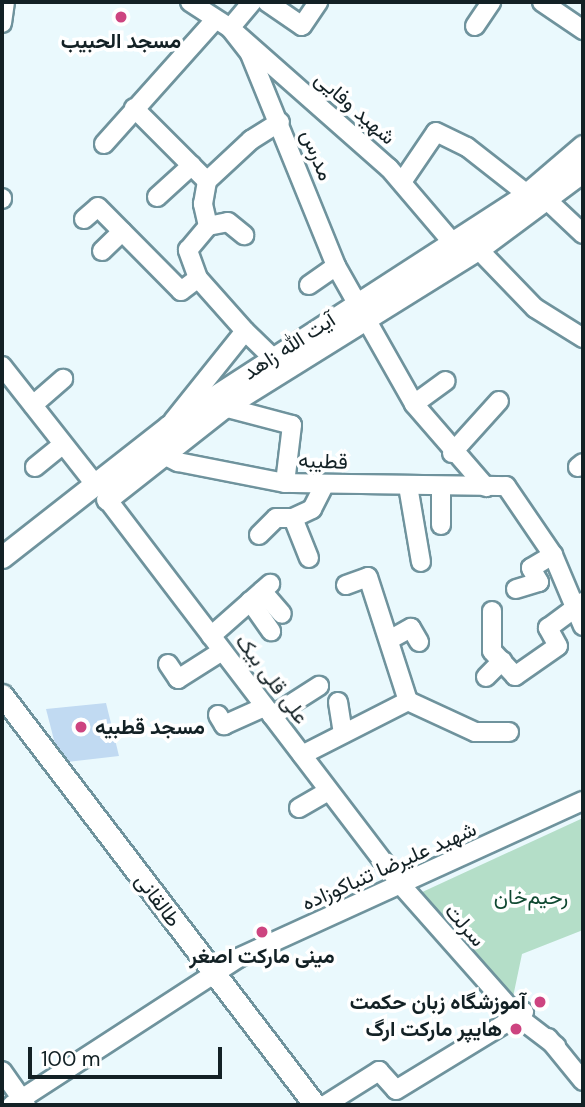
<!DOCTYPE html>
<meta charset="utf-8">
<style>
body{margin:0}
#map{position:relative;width:585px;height:1107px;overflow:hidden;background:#eaf9fd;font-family:"DM Sans",Vazirmatn,sans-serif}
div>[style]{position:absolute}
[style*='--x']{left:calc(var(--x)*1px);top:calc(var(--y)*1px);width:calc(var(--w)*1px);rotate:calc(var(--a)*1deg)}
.green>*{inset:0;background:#b4dec8}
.building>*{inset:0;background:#c1daf2}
.roads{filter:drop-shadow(2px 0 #6f939d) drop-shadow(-2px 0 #6f939d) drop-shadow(0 2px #6f939d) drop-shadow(0 -2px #6f939d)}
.minor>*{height:18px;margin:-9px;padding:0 9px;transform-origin:9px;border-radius:9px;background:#fff}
.major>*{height:21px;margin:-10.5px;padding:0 10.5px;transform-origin:10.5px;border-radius:10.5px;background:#fff}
.dots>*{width:19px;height:19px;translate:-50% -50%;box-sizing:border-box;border:4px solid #fff;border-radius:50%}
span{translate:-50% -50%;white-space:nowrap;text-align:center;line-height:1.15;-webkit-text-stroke:7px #fff;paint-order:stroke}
.poi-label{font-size:21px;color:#132125;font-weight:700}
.left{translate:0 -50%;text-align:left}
.right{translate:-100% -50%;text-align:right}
.street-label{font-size:21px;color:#132125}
.park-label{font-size:21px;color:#104932}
.frame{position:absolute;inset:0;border:4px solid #132125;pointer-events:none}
.scale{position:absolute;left:28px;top:1047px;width:194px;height:32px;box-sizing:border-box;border:4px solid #132125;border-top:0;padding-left:9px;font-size:21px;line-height:24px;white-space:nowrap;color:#132125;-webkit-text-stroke:5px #fff;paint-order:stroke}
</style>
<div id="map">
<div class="green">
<div style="clip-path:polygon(583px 818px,583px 930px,522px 954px,513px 997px,418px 894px)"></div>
</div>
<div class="building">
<div style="clip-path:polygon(106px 703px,119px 756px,67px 762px,55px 744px,46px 709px)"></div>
</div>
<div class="roads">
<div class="minor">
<div style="--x:190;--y:2;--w:48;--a:33"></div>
<div style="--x:230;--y:28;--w:212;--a:41.4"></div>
<div style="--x:389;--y:168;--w:99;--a:49.5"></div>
<div style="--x:252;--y:2;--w:34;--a:130"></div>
<div style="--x:230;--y:28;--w:33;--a:52"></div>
<div style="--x:250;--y:54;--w:229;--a:67.9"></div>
<div style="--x:336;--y:266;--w:159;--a:60.5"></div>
<div style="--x:414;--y:404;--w:110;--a:49.1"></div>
<div style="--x:267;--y:2;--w:42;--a:34.4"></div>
<div style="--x:302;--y:26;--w:29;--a:-56"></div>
<div style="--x:542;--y:2;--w:50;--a:34.3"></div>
<div style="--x:2;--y:23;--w:21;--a:-82"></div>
<div style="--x:475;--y:26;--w:29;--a:-56"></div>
<div style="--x:134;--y:108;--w:103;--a:45"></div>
<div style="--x:104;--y:144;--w:166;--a:-48.2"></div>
<div style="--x:402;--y:182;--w:60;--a:-55.8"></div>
<div style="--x:436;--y:132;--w:34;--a:26"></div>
<div style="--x:467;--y:147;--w:76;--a:38.1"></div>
<div style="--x:157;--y:197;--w:47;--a:-42.4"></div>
<div style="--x:2;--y:198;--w:1;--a:90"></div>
<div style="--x:548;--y:201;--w:48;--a:43.3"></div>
<div style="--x:84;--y:219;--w:18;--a:-41"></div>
<div style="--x:98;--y:207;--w:118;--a:45.3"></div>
<div style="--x:181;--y:291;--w:21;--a:-37"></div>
<div style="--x:208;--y:226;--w:20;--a:-11"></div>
<div style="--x:228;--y:222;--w:21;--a:39"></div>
<div style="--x:478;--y:249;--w:82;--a:46"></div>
<div style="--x:535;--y:308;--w:57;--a:32"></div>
<div style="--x:102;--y:251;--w:28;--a:-44"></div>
<div style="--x:309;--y:285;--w:33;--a:-35"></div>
<div style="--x:245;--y:331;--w:71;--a:-131.6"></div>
<div style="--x:198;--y:278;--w:30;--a:-110"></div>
<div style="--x:188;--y:250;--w:31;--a:-50"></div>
<div style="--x:208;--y:226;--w:23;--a:-103"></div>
<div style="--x:203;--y:204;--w:23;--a:-80"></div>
<div style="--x:207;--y:181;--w:60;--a:-43"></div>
<div style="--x:251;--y:140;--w:34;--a:-32"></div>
<div style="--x:2;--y:366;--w:150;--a:51.8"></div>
<div style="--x:414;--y:404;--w:39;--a:-36"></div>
<div style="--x:33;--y:405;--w:40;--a:-41"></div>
<div style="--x:224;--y:407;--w:70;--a:14.8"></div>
<div style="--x:292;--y:425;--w:58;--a:96.9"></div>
<div style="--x:173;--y:421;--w:115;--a:-51.3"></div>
<div style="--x:245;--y:331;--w:37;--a:44"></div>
<div style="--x:452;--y:453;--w:70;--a:-47.9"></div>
<div style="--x:162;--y:454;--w:18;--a:27"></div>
<div style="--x:178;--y:462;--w:109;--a:11.1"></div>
<div style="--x:285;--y:483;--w:221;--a:0.8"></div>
<div style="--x:506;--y:486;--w:83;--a:55.7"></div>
<div style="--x:553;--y:555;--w:77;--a:67.1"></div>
<div style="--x:35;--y:467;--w:36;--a:-39"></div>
<div style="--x:578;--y:467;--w:6;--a:-39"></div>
<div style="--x:408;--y:486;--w:77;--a:80.3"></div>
<div style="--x:107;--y:499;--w:487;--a:52.7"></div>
<div style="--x:402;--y:886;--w:175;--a:48.5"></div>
<div style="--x:518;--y:1017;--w:48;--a:37.3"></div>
<div style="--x:293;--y:518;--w:43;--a:68.2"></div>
<div style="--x:441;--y:525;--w:38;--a:-90"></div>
<div style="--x:259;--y:535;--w:24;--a:-45"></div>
<div style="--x:276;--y:518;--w:17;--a:0"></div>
<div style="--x:293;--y:518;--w:21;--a:-25"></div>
<div style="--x:312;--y:509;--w:27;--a:-63"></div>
<div style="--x:346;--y:585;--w:23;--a:-20"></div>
<div style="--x:368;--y:577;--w:130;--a:72.1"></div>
<div style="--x:408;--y:701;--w:74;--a:24.8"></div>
<div style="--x:475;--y:732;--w:34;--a:0"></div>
<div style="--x:516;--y:589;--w:24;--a:-17"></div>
<div style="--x:539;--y:582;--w:16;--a:-120"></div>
<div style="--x:531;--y:568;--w:26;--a:-31"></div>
<div style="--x:262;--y:591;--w:30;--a:49"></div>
<div style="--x:250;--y:601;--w:37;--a:55"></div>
<div style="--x:492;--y:611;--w:40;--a:90"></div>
<div style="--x:492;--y:651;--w:34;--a:47"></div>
<div style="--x:515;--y:676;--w:52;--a:-34.9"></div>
<div style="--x:558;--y:646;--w:21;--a:-119"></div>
<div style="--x:548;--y:628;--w:44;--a:-36.6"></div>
<div style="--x:211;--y:636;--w:79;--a:-41.4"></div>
<div style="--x:389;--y:640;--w:25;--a:-29"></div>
<div style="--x:411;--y:628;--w:16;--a:60"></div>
<div style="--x:168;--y:664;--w:18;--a:56"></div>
<div style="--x:178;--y:679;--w:52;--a:-32.5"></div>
<div style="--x:486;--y:677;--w:23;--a:-45"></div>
<div style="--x:338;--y:702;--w:32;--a:81"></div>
<div style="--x:218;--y:715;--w:12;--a:59"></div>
<div style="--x:224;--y:725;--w:44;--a:-24.2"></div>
<div style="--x:272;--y:716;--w:56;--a:-32.6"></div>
<div style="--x:302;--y:755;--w:119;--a:-27"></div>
<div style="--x:299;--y:808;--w:34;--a:-30"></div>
<div style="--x:548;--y:1038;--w:55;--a:50.9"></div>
<div style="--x:2;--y:1071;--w:42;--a:54.8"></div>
<div style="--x:12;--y:1105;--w:270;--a:-33"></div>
<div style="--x:238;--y:958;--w:379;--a:-24.5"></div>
<div style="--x:325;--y:1105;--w:64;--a:-32.2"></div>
<div style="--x:379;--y:1071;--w:25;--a:48"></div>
<div style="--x:396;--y:1090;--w:150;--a:-31.4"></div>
</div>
<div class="major">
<div style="--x:107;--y:499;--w:149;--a:-38.2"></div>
<div style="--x:224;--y:407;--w:299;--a:-31.9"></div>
<div style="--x:478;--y:249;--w:131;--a:-36.6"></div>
<div style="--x:2;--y:557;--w:212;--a:-38.1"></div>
<div style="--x:169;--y:426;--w:427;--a:-32.9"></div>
<div style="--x:527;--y:194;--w:74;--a:-40.6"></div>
<div style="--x:2;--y:695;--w:516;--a:52.64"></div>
</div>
</div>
<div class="dots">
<div style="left:121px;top:17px;background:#cd4480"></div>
<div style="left:81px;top:727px;background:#cd4480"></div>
<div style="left:262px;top:932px;background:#cd4480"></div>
<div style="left:540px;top:1002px;background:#cd4480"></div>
<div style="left:516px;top:1029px;background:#cd4480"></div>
</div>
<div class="poi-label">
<span style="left:121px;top:41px">مسجد الحبیب</span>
<span class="left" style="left:95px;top:727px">مسجد قطبیه</span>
<span style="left:262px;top:956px">مینی مارکت اصغر</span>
<span class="right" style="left:526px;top:1002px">آموزشگاه زبان حکمت</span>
<span class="right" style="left:502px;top:1029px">هایپر مارکت ارگ</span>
</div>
<div class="street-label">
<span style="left:355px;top:108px;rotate:41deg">شهید وفایی</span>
<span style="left:317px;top:155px;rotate:68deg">مدرس</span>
<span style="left:289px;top:346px;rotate:-33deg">آیت الله زاهد</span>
<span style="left:323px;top:461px;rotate:2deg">قطیبه</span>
<span style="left:272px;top:679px;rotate:53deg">علی قلی بیک</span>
<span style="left:389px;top:866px;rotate:-24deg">شهید علیرضا تنباکوزاده</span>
<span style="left:158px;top:900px;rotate:53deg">طالقانی</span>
<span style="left:465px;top:925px;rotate:49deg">سرلت</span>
</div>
<div class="park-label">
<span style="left:531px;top:897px">رحیم‌خان</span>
</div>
<div class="frame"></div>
<div class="scale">100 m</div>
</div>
